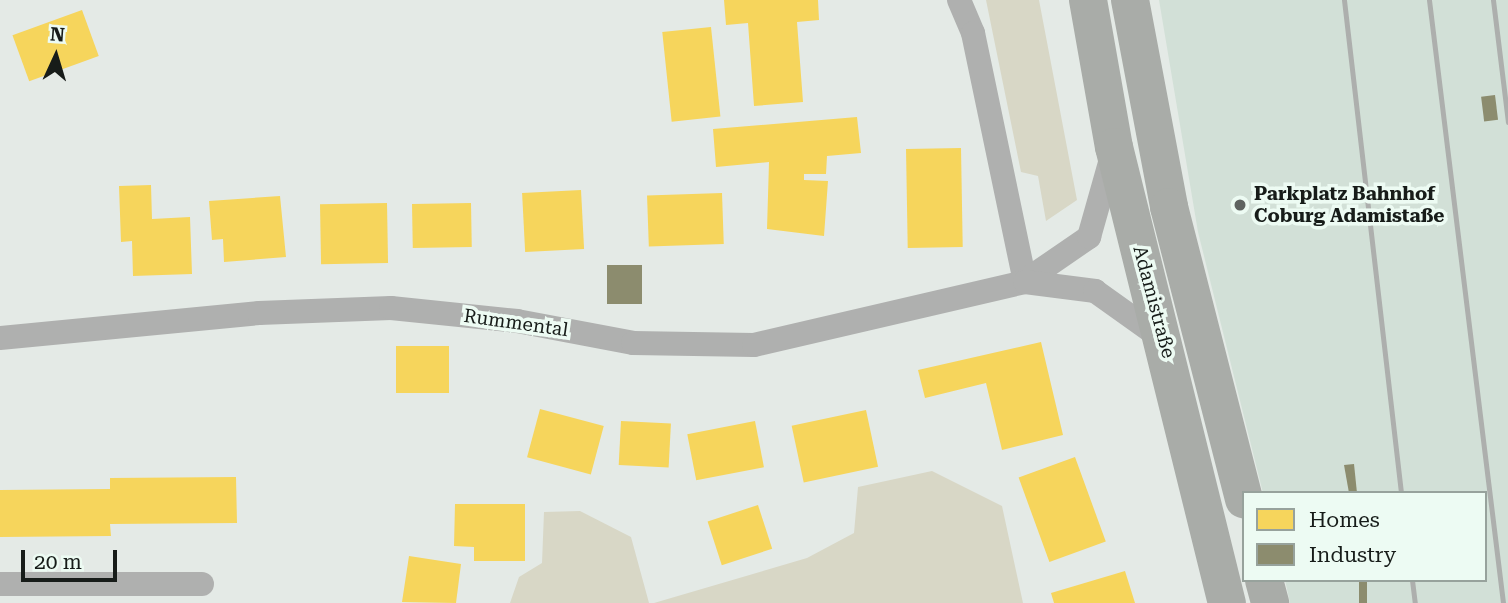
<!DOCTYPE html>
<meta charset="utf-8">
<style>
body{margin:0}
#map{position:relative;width:1508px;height:603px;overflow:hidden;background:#e4eae6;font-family:"Roboto Serif",serif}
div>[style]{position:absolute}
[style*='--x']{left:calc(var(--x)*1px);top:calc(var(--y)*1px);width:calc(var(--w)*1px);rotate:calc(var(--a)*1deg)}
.built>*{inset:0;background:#d2e0d7}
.green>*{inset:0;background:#d8d7c6}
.homes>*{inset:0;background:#f6d55c;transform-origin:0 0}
.industry>*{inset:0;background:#8c8c6e;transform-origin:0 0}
.minor>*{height:24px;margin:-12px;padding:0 12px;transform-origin:12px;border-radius:12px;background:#afb0af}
.trunk>*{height:38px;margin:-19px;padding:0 19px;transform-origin:19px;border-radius:19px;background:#a9aca8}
.rail>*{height:5px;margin:-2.5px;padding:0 2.5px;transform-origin:2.5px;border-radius:2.5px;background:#adafad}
.dots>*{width:19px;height:19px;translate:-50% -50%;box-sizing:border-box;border:4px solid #edfbf3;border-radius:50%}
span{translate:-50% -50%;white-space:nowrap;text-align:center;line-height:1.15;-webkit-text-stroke:7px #edfbf3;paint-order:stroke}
.poi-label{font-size:19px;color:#171c19;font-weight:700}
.left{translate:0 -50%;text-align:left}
.street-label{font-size:19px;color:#171c19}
.legend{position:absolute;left:1242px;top:491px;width:245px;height:91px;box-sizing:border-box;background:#edfbf3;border:2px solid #97a29c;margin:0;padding:9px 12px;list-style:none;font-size:21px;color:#171c19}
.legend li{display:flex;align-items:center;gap:14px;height:35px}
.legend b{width:35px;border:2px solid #97a29c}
.north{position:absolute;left:21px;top:21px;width:70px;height:70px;-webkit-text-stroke:5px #edfbf3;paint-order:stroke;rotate:4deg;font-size:19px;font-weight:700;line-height:28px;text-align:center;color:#171c19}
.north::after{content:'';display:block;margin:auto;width:24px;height:32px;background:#171c19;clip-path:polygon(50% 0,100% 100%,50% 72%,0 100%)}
.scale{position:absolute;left:21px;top:550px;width:96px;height:32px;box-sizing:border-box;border:4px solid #171c19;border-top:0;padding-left:9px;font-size:21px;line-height:24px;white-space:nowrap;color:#171c19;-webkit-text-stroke:5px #edfbf3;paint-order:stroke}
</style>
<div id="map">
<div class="built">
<div style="clip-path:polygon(1159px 0,1508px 0,1508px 603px,1290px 603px,1285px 580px,1485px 580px,1485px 493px,1263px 493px,1198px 232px)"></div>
</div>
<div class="green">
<div style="clip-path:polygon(986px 0,1039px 0,1077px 200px,1046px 221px,1038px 176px,1021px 172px)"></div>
<div style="clip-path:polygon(932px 471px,1002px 506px,1023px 603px,654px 603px,807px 558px,854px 533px,858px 487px)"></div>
<div style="clip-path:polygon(580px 511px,631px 537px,649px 603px,510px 603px,519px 577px,542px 563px,544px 512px)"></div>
</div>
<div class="homes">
<div style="clip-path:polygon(724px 0,818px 0,819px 20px,797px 22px,803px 102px,754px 106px,748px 23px,726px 25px)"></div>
<div style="left:82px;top:10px;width:49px;height:74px;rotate:70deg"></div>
<div style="left:711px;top:27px;width:90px;height:49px;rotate:84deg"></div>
<div style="clip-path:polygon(857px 117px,861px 153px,827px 156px,826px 174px,804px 174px,804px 180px,828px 181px,824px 236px,767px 229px,769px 162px,716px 167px,713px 129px)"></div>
<div style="left:961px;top:148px;width:99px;height:55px;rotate:89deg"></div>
<div style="clip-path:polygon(151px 185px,152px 219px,190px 217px,192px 274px,133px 276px,132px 241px,121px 242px,119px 186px)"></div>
<div style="left:581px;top:190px;width:59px;height:59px;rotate:87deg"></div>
<div style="left:722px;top:193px;width:51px;height:75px;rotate:88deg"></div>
<div style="clip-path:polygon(280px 196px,286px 257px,224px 262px,223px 239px,212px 240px,209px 201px)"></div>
<div style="left:387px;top:203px;width:60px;height:67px;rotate:89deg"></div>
<div style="left:471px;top:203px;width:44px;height:59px;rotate:89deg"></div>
<div style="clip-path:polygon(1041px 342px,1063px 435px,1002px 450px,986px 383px,925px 398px,918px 370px)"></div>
<div style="left:396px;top:346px;width:53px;height:47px"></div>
<div style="left:540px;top:409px;width:66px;height:50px;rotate:15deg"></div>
<div style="left:866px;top:410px;width:58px;height:76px;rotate:78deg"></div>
<div style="left:621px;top:421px;width:50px;height:44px;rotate:3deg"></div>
<div style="left:755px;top:421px;width:47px;height:69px;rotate:79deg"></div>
<div style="left:1075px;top:457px;width:90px;height:60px;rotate:70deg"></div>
<div style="clip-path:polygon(236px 477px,237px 523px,110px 524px,111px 536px,0 537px,0 490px,110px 489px,110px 478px)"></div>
<div style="clip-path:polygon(455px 504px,525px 504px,525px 561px,474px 561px,474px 547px,454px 546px)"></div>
<div style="left:758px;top:505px;width:46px;height:53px;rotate:72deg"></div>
<div style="clip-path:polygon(409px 556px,461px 564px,456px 603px,402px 602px)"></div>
<div style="clip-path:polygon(1125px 571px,1135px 603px,1054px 603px,1051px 593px)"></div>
</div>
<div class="industry">
<div style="left:1495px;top:95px;width:25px;height:14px;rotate:83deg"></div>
<div style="left:607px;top:265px;width:35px;height:39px"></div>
<div style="clip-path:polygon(1354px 464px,1357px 493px,1349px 493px,1344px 465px)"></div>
<div style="left:1359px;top:580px;width:8px;height:23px"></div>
</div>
<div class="minor">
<div style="--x:959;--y:0;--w:36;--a:67"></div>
<div style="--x:973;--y:33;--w:254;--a:78.2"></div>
<div style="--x:1025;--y:281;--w:78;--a:-34.5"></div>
<div style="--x:1089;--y:237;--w:81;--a:-74.2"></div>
<div style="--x:0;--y:338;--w:260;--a:-5.5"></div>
<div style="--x:259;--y:313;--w:132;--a:-2.2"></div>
<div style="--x:391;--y:308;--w:127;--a:5.9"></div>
<div style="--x:517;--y:321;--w:118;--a:10.7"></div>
<div style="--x:633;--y:343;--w:121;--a:0.9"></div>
<div style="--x:754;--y:345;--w:278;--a:-13.1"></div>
<div style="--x:1025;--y:282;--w:71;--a:7.3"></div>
<div style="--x:1095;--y:291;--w:81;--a:35.5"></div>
<div style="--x:0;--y:584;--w:202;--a:0"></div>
</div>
<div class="trunk">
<div style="--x:1088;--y:0;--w:149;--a:80"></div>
<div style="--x:1114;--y:147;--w:470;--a:76.1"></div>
<div style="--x:1130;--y:0;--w:211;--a:79.3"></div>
<div style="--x:1169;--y:207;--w:302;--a:75.6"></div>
<div style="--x:1264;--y:580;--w:24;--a:75"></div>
</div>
<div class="rail">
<div style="--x:1344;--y:0;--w:496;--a:83.4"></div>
<div style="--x:1429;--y:0;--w:608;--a:83"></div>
<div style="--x:1493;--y:0;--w:123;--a:83"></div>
<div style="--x:1412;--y:580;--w:23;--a:83"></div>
</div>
<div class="dots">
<div style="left:1240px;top:205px;background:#5f6461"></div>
</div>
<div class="poi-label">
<span class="left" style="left:1254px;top:205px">Parkplatz Bahnhof<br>Coburg Adamistaße</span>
</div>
<div class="street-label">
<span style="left:1154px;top:302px;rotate:75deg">Adamistraße</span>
<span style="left:516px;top:323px;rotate:8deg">Rummental</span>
</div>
<ul class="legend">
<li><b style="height:19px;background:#f6d55c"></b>Homes</li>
<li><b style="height:19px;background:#8c8c6e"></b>Industry</li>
</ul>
<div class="north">N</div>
<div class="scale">20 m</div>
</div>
